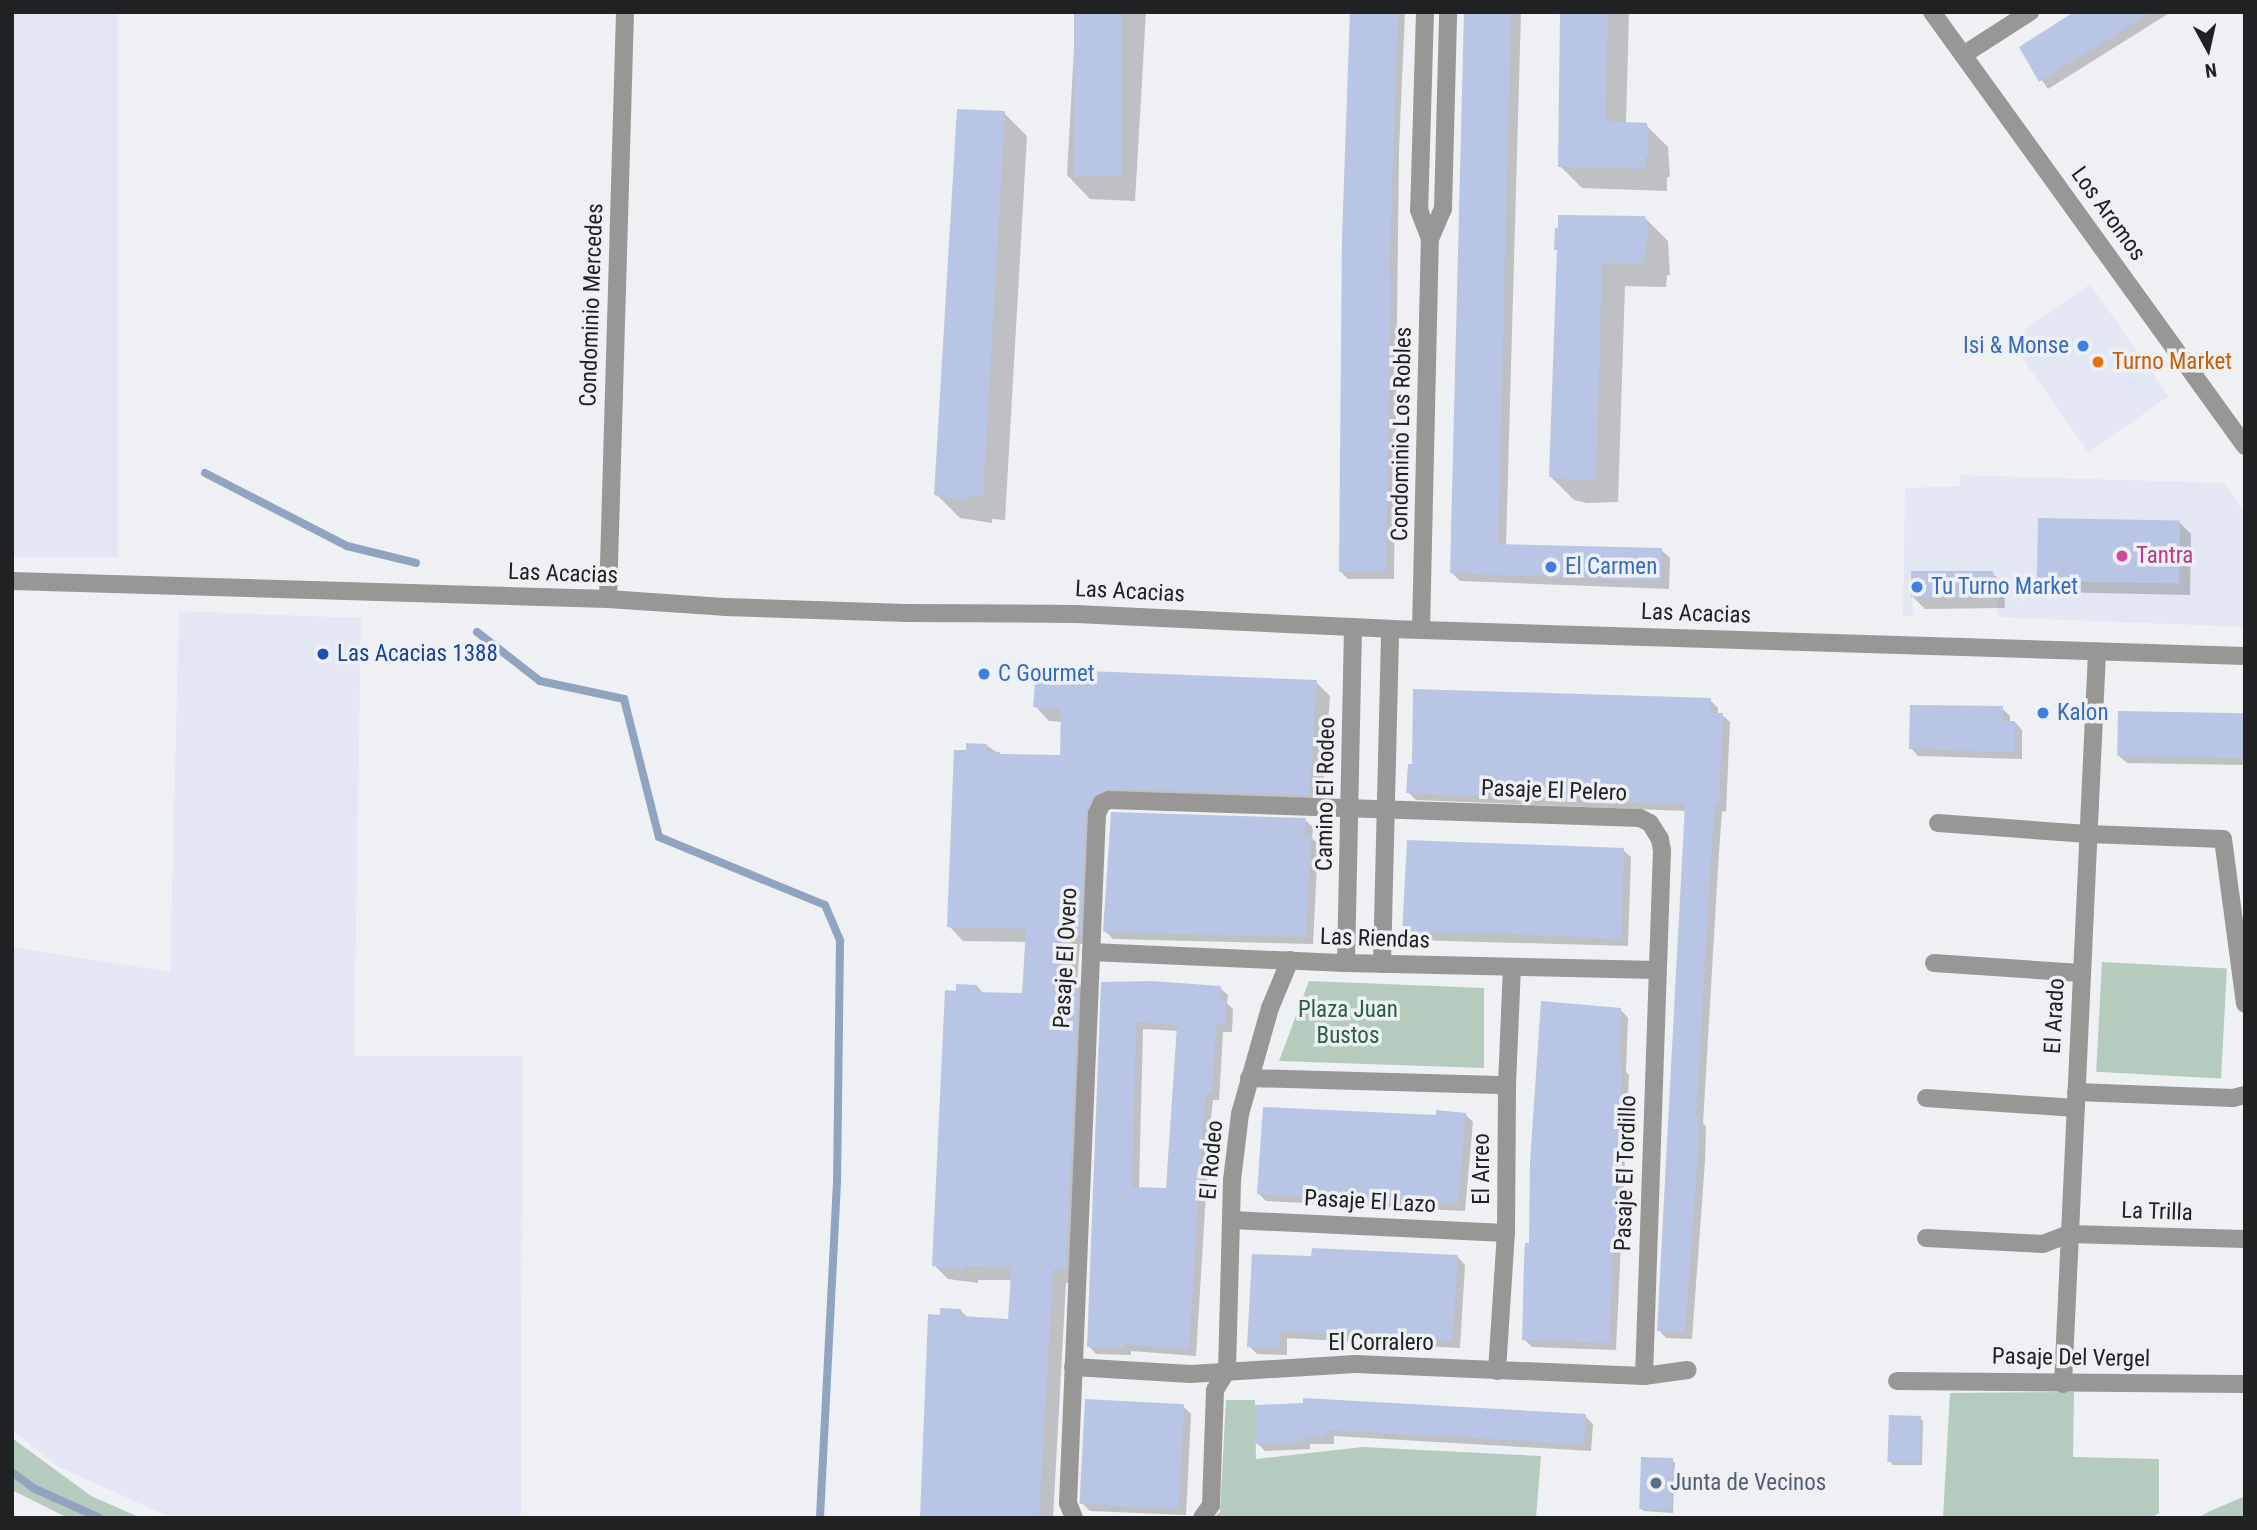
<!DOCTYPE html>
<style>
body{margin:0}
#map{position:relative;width:2257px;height:1530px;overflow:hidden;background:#eef0f4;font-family:"Roboto Condensed",sans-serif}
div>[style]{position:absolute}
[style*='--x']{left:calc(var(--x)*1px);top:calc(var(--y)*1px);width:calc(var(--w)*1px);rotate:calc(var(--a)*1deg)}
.built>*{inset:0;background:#e3e7f3;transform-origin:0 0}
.green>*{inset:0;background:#b4cbbd;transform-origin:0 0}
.shadow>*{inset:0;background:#0003}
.stream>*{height:8px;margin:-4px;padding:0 4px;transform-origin:4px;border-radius:4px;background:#90a3bf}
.building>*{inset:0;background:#b9c5e4;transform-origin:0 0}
.minor>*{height:18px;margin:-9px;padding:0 9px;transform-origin:9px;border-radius:9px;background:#989796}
.dots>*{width:19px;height:19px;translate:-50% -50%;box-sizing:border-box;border:4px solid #eef0f4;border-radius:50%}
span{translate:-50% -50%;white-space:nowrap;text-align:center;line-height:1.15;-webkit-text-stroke:7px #eef0f4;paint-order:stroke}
.street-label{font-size:23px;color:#202123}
.shop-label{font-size:23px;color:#366cbe}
.right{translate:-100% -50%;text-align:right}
.left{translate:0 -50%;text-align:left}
.food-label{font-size:23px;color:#c56008}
.hotel-label{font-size:23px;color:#b23c85}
.transit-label{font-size:23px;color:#164399}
.park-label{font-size:23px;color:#285f43}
.service-label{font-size:23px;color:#4e5e75}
.frame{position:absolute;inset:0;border:14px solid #202123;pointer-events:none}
.north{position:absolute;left:2173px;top:14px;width:70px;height:70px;-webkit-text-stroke:5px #eef0f4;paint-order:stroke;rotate:172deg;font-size:19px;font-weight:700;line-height:28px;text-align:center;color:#202123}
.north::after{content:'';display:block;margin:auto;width:24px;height:32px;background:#202123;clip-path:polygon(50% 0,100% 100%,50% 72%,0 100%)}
</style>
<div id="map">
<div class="built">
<div style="left:12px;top:12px;width:106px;height:545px"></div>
<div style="left:2090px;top:284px;width:137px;height:98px;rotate:55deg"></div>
<div style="clip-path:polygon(1960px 475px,2224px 483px,2245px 513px,2245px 627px,1998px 617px,1998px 598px,1993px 597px,1912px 597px,1913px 616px,1903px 616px,1905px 488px,1960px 486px)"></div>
<div style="clip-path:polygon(179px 611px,361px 618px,354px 1056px,522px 1056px,521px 1518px,172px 1518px,59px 1467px,12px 1430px,12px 947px,170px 972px)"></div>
</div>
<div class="green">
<div style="left:2102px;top:962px;width:125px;height:110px;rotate:3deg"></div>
<div style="clip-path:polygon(1309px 981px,1484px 988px,1484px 1068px,1279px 1061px)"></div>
<div style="clip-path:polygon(2074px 1392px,2073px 1457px,2159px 1459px,2159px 1513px,2151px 1518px,1943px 1518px,1950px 1393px)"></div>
<div style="clip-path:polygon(1226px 1400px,1255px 1400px,1256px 1459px,1363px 1447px,1541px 1456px,1536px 1518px,1213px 1518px,1220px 1512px)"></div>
<div style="clip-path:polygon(12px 1438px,91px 1496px,141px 1518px,68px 1518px,12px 1490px)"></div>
<div style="clip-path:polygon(2245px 1496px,2245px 1518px,2198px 1518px,2208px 1512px)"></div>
</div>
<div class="shadow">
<div style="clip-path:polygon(1076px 12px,1146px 12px,1135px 201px,1090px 199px,1067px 175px)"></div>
<div style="clip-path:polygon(1352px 12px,1405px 12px,1399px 150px,1394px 579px,1348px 579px,1340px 571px)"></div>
<div style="clip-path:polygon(1467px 12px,1521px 12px,1506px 546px,1661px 550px,1670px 558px,1669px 589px,1460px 581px,1452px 573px)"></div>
<div style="clip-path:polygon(1562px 12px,1629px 12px,1626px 124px,1646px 125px,1668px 147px,1670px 177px,1667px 177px,1667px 191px,1582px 188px,1560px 166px)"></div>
<div style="clip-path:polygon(2078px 12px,2171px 12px,2048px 89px,2021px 48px)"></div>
<div style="clip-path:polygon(1004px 113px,1027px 136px,1005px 520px,992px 519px,992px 523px,960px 518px,936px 494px)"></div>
<div style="clip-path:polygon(1645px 218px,1668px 241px,1670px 275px,1667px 275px,1666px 287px,1625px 286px,1618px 502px,1587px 503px,1574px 500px,1550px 476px,1559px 252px,1556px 249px)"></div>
<div style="clip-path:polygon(2179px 522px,2191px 534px,2190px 595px,2051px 592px,2039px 580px)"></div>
<div style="clip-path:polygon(1992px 573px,2004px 585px,2005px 608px,1925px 609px,1913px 597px)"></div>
<div style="clip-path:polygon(1316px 682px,1330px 696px,1322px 809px,1111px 807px,1100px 824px,1094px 944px,1080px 944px,1077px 982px,1092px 996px,1080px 1284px,1066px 1283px,1053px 1518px,921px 1518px,942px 1317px,961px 1311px,968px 1318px,1009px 1321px,1012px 1280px,978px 1280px,978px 1283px,948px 1279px,934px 1265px,958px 993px,977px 986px,984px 994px,1024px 995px,1027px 942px,963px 941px,949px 926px,986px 745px,1002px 756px,1061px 757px,1062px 722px,1049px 721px,1035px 706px)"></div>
<div style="clip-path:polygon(1710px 700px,1718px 708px,1718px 714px,1722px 715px,1730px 722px,1726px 812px,1722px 811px,1718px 868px,1703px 1124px,1706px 1126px,1705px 1162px,1692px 1339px,1666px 1338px,1659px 1330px,1686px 811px,1416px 800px,1408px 792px)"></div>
<div style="clip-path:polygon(2002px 708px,2010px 716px,2010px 722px,2015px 722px,2022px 730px,2022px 759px,1918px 756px,1911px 748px)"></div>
<div style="clip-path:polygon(2245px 715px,2245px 765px,2127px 763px,2119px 756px)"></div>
<div style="clip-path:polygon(1305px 820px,1313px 827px,1312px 838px,1318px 844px,1313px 944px,1113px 939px,1105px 931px)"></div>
<div style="clip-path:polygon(1623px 850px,1631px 857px,1628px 946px,1412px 940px,1404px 932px)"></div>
<div style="clip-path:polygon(evenodd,1103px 983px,1220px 988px,1228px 995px,1227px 1003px,1233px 1009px,1232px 1032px,1223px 1032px,1219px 1100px,1213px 1100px,1210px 1128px,1196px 1356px,1131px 1351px,1131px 1355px,1096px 1354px,1089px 1346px,1103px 983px,1143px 1029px,1179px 1031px,1167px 1190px,1139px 1189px,1143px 1029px)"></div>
<div style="clip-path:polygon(1621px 1010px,1628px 1018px,1626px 1072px,1629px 1075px,1616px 1350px,1532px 1347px,1524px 1339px,1530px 1245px)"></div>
<div style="clip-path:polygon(1465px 1114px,1473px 1122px,1465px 1211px,1266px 1201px,1259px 1194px,1438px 1117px)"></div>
<div style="clip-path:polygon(1254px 1256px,1458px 1257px,1465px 1265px,1460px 1348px,1287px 1338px,1287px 1355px,1257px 1354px,1249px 1346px)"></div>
<div style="clip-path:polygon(1183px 1406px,1191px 1414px,1186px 1515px,1090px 1511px,1082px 1503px)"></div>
<div style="clip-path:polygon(1257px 1407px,1585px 1416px,1593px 1424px,1591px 1451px,1334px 1436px,1334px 1444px,1310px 1444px,1310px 1449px,1265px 1451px,1257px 1443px)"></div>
<div style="clip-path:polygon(1920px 1418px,1923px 1421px,1922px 1465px,1893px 1465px,1890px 1461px)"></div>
<div style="clip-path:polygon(1672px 1460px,1675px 1463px,1673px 1513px,1644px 1511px,1640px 1508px)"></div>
</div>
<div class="stream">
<div style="--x:205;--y:473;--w:160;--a:27.2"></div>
<div style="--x:347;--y:546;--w:71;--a:13.8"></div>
<div style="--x:477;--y:632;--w:80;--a:37.9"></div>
<div style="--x:540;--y:681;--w:86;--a:12.1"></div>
<div style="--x:624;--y:699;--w:142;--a:75.8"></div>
<div style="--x:659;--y:837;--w:179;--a:22.3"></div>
<div style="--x:825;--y:905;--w:39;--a:67"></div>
<div style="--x:840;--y:941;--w:241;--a:90.7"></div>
<div style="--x:837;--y:1182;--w:336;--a:92.9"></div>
<div style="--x:12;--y:1472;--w:26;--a:37"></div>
<div style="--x:33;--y:1488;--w:73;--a:24.1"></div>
</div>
<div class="building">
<div style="left:1074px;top:12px;width:47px;height:164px"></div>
<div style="clip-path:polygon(1350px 12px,1398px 12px,1389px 278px,1391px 278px,1386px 572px,1339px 572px,1342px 237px)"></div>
<div style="clip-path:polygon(1464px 12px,1511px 12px,1498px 544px,1662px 548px,1661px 581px,1450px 573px)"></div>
<div style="clip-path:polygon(1560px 12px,1608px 12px,1605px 121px,1647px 123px,1649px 156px,1645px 156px,1645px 169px,1558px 167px)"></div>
<div style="clip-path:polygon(2074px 12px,2152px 12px,2039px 82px,2019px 47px)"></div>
<div style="clip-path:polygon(957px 109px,1005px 111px,983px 497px,969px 496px,969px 501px,934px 495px)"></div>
<div style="clip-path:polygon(1558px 215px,1645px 216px,1648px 229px,1644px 264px,1602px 263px,1596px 479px,1584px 481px,1549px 477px,1557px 250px,1554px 250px,1555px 228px,1558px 228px)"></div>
<div style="left:2038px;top:518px;width:142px;height:63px;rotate:1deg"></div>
<div style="left:1993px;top:571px;width:26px;height:82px;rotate:90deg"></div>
<div style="clip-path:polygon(1036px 669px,1317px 680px,1309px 795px,1109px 789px,1092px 798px,1086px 814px,1081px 931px,1067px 930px,1065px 939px,1063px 980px,1079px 980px,1066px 1270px,1053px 1269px,1039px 1518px,920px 1518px,928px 1314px,940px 1315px,940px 1308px,961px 1309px,961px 1316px,1008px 1319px,1011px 1273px,1011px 1267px,965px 1266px,965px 1270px,932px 1266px,945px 990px,956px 991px,956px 984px,977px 985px,977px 992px,1022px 993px,1026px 929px,947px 927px,954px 750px,966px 750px,966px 743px,987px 744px,986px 751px,1000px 752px,1000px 754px,1060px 755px,1061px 709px,1033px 707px)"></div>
<div style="clip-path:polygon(1413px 689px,1711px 698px,1711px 713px,1723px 713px,1719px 805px,1715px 804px,1711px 859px,1696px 1117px,1699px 1117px,1698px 1154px,1685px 1332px,1657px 1331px,1685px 804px,1406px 793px,1408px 764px,1412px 764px)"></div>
<div style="clip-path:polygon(1910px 705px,2003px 706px,2003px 721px,2015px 721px,2015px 752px,1909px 749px)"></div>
<div style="left:2118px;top:711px;width:127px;height:45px;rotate:1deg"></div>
<div style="clip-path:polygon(1111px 812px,1306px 818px,1304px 834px,1311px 835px,1306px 937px,1103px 932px)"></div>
<div style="clip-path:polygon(1407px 840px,1624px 848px,1621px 939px,1494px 933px,1402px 933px)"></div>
<div style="clip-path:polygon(evenodd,1152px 981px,1221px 986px,1220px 1000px,1226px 1000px,1225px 1025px,1216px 1025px,1212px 1093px,1206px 1093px,1203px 1119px,1189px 1349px,1124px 1344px,1124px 1348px,1087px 1347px,1101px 982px,1152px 981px,1136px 1022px,1177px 1025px,1166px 1188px,1132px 1187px,1136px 1022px)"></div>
<div style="clip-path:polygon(1541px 1001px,1621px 1008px,1619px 1065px,1622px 1065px,1609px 1343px,1522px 1340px,1524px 1262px,1525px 1243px,1529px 1243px,1530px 1162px)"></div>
<div style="clip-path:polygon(1263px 1107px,1436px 1115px,1436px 1110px,1466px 1113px,1458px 1204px,1257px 1194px)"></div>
<div style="clip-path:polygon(1312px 1248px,1458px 1255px,1452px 1341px,1280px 1331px,1280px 1348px,1247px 1347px,1252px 1254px,1311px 1256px)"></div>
<div style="clip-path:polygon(1303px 1398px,1586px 1414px,1584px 1444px,1327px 1430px,1326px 1437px,1303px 1437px,1303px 1442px,1255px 1444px,1255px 1405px,1303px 1403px)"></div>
<div style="left:1085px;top:1399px;width:99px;height:105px;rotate:3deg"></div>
<div style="left:1889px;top:1415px;width:32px;height:47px;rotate:2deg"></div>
<div style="left:1641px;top:1457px;width:32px;height:52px;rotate:2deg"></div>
</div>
<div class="minor">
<div style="--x:1425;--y:12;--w:198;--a:91.7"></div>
<div style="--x:1419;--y:210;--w:31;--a:69"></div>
<div style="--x:1932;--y:12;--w:535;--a:54.2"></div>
<div style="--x:1963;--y:55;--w:80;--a:-32.7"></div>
<div style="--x:12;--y:581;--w:596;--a:1.73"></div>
<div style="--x:608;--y:599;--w:116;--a:3.9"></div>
<div style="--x:724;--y:607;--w:182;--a:1.9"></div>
<div style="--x:906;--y:613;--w:170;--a:0.3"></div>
<div style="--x:1076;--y:614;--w:314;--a:2.7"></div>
<div style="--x:1390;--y:629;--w:855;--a:1.81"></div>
<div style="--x:608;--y:599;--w:587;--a:-88.34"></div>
<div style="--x:1421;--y:630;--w:391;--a:-88.7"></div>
<div style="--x:1430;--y:239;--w:33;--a:-67"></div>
<div style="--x:1443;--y:209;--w:197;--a:-88.5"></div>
<div style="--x:1938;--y:823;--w:150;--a:4.2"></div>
<div style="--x:2088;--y:834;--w:135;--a:2.1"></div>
<div style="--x:2223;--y:839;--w:166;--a:82.4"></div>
<div style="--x:1091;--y:952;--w:255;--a:2.5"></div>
<div style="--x:1346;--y:963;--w:311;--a:1.3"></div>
<div style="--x:1346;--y:963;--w:336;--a:-88.8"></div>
<div style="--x:1934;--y:963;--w:147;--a:3.9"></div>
<div style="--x:1382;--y:964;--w:335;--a:-88.6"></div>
<div style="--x:1249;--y:1078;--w:258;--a:1.6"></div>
<div style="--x:2076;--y:1092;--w:157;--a:2.2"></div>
<div style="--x:2233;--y:1098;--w:12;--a:-14"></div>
<div style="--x:1926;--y:1098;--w:150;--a:3.8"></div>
<div style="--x:1232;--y:1220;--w:274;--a:2.7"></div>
<div style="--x:1926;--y:1238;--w:117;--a:2.9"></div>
<div style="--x:2043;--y:1244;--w:28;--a:-21"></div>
<div style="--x:2069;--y:1234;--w:176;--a:1.6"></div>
<div style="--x:1073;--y:1367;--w:118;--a:3.4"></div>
<div style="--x:1191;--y:1374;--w:164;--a:-3.5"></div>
<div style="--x:1355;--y:1364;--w:289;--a:2.4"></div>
<div style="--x:1644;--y:1376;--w:44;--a:-7.8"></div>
<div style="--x:1497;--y:1371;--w:138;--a:-86.3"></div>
<div style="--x:1506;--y:1233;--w:148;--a:-89.6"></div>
<div style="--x:1507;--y:1085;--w:117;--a:-87.6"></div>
<div style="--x:1897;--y:1381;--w:348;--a:0.5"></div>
<div style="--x:2063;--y:1384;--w:733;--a:-87.34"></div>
<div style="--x:1074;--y:1518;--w:16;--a:-112"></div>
<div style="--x:1068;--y:1503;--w:690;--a:-87.59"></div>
<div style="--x:1097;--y:814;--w:12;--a:-66"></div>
<div style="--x:1102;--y:803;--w:8;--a:-23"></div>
<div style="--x:1109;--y:800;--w:531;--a:1.94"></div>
<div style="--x:1640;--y:818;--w:11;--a:27"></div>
<div style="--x:1650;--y:823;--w:19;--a:58"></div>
<div style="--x:1660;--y:839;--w:11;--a:80"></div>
<div style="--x:1662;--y:850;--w:526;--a:91.96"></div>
<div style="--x:1202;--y:1518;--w:16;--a:-55"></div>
<div style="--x:1211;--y:1505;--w:115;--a:-88"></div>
<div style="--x:1215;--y:1390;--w:22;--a:-58"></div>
<div style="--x:1227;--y:1371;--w:191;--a:-88.5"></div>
<div style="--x:1232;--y:1180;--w:66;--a:-83.1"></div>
<div style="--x:1240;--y:1114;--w:110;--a:-74.2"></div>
<div style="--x:1270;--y:1008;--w:52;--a:-67.4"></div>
</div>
<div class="dots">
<div style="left:2083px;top:346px;background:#3f7fe0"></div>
<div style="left:2098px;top:362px;background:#e8710a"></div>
<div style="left:2122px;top:556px;background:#d1479c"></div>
<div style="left:1551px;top:567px;background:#3f7fe0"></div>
<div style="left:1917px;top:587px;background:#3f7fe0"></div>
<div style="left:323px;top:654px;background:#1a4fb4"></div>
<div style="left:984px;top:674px;background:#3f7fe0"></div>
<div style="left:2043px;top:713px;background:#3f7fe0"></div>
<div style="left:1656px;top:1483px;background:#5c6f8a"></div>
</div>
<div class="street-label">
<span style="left:2108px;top:214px;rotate:54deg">Los Aromos</span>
<span style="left:592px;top:305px;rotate:-88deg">Condominio Mercedes</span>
<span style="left:1402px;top:434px;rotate:-89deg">Condominio Los Robles</span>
<span style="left:563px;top:574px;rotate:2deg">Las Acacias</span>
<span style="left:1130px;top:592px;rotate:3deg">Las Acacias</span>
<span style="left:1696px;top:614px;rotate:2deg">Las Acacias</span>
<span style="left:1554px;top:791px;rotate:2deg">Pasaje El Pelero</span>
<span style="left:1326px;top:794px;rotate:-89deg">Camino El Rodeo</span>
<span style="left:1375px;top:939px;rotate:2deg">Las Riendas</span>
<span style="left:1066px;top:958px;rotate:-87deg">Pasaje El Overo</span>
<span style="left:2055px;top:1016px;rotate:-87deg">El Arado</span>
<span style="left:1212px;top:1160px;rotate:-85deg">El Rodeo</span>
<span style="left:1482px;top:1169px;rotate:-90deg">El Arreo</span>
<span style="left:1626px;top:1173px;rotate:-88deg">Pasaje El Tordillo</span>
<span style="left:1370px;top:1202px;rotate:3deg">Pasaje El Lazo</span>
<span style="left:2157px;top:1212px;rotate:2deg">La Trilla</span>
<span style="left:1381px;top:1343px">El Corralero</span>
<span style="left:2071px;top:1358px;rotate:1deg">Pasaje Del Vergel</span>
</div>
<div class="shop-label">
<span class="right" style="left:2069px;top:346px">Isi &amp; Monse</span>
<span class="left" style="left:1565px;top:567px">El Carmen</span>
<span class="left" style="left:1931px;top:587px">Tu Turno Market</span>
<span class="left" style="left:998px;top:674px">C Gourmet</span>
<span class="left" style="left:2057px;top:713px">Kalon</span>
</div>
<div class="food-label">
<span class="left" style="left:2112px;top:362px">Turno Market</span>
</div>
<div class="hotel-label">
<span class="left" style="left:2136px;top:556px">Tantra</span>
</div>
<div class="transit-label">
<span class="left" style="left:337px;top:654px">Las Acacias 1388</span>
</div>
<div class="park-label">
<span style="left:1348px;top:1023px">Plaza Juan<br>Bustos</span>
</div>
<div class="service-label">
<span class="left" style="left:1670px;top:1483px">Junta de Vecinos</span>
</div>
<div class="frame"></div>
<div class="north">N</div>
</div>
